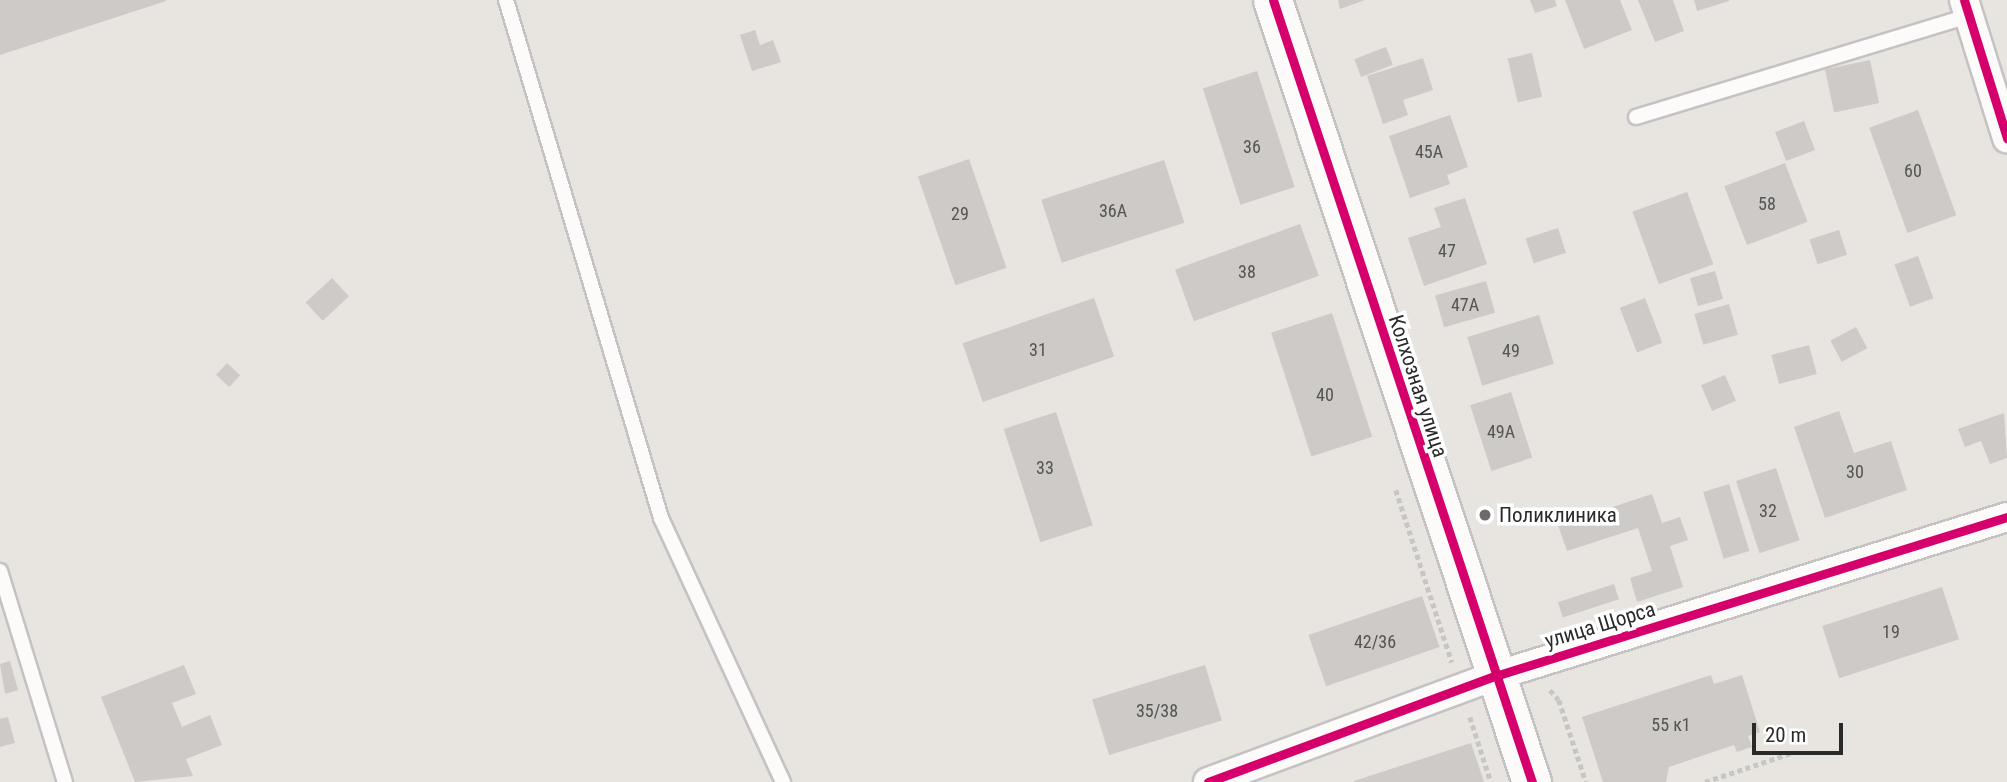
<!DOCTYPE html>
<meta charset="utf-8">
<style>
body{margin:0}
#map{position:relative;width:2007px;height:782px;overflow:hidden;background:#e8e4e0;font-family:"Roboto Condensed",sans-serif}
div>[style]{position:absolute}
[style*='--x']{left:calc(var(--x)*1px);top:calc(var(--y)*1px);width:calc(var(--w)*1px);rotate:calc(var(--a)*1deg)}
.building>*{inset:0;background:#cdcac7;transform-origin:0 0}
.path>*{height:4.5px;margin-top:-2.25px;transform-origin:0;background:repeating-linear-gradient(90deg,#c6c6c5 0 5px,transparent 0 8.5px)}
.roads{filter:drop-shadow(2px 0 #c4c2c2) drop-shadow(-2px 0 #c4c2c2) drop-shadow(0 2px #c4c2c2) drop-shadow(0 -2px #c4c2c2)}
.lane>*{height:14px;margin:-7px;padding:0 7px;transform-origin:7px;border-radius:7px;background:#fcfbfa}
.street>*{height:28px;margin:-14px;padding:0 14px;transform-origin:14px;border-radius:14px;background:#fcfbfa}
.secondary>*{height:38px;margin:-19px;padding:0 19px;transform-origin:19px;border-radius:19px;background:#fcfbfa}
.cycleway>*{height:9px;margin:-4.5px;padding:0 4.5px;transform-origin:4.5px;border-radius:4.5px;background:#d6006c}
.dots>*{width:19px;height:19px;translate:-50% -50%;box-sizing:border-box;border:4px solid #fff;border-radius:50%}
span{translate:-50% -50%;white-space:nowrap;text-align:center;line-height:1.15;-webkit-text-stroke:7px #fff;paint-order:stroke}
.number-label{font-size:18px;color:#545453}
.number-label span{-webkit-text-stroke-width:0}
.street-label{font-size:21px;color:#2a2a2a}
.poi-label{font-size:21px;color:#2a2a2a}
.left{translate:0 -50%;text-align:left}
.scale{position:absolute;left:1752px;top:723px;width:91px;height:32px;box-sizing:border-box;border:4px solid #2a2a2a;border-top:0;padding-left:9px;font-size:21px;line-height:24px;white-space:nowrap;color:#2a2a2a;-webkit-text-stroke:5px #fff;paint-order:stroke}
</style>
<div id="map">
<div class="building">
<div style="clip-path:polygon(0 0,166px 0,166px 1px,0 55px)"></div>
<div style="clip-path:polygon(1338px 0,1365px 0,1340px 9px)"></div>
<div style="clip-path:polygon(1530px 0,1555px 0,1557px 6px,1535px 13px)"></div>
<div style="clip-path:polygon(1565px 0,1620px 0,1632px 30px,1584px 49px)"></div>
<div style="clip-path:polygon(1638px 0,1673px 0,1684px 31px,1655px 42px)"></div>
<div style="clip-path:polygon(1694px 0,1729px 0,1729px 1px,1697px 11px)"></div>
<div style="clip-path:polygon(755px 30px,760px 45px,773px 40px,781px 62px,752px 71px,740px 35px)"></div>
<div style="left:1386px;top:47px;width:19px;height:34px;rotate:69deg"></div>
<div style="left:1532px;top:53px;width:45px;height:25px;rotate:77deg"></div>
<div style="clip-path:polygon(1423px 58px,1433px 90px,1403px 100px,1408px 115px,1383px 124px,1367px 76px)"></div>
<div style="left:1870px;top:60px;width:44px;height:46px;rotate:78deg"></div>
<div style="left:1257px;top:71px;width:122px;height:57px;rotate:72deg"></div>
<div style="left:1918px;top:110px;width:112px;height:52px;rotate:70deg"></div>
<div style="clip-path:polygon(1450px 115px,1468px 167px,1447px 175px,1450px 184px,1410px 198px,1389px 136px)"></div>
<div style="left:1804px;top:121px;width:31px;height:31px;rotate:69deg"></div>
<div style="left:969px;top:159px;width:115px;height:54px;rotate:71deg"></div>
<div style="left:1164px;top:160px;width:66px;height:129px;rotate:72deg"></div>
<div style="left:1785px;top:163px;width:63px;height:65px;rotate:69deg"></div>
<div style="left:1687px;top:192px;width:77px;height:58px;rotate:70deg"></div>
<div style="clip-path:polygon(1465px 198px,1487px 264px,1424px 286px,1408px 238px,1441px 227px,1434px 208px)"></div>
<div style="left:1300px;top:224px;width:55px;height:133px;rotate:70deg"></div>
<div style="left:1558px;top:228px;width:26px;height:34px;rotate:72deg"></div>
<div style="left:1839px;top:230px;width:26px;height:31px;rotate:72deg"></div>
<div style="left:1918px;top:256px;width:45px;height:25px;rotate:70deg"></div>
<div style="left:1715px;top:271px;width:29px;height:26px;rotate:74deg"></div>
<div style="left:332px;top:278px;width:25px;height:36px;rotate:47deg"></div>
<div style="left:1486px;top:281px;width:33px;height:53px;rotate:74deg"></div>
<div style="left:1094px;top:298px;width:62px;height:139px;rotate:71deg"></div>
<div style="left:1645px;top:298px;width:48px;height:27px;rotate:69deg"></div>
<div style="left:1729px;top:304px;width:32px;height:36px;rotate:74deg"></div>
<div style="left:1332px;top:313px;width:130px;height:64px;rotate:72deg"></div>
<div style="left:1539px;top:315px;width:51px;height:75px;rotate:73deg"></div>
<div style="left:1856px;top:327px;width:24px;height:29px;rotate:62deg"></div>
<div style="left:1809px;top:345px;width:30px;height:39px;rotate:75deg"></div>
<div style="left:227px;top:363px;width:18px;height:16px;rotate:43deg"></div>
<div style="left:1725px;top:375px;width:28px;height:26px;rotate:67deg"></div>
<div style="left:1511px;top:392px;width:69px;height:43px;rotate:72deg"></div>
<div style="clip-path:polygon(1839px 411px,1854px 453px,1891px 441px,1907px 490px,1825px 518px,1794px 427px)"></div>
<div style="left:1056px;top:412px;width:119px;height:55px;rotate:72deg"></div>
<div style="clip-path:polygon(2004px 413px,2007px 458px,1990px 464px,1981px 441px,1965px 447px,1958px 429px)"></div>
<div style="left:1776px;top:468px;width:76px;height:42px;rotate:72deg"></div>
<div style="left:1729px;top:484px;width:70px;height:27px;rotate:73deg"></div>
<div style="clip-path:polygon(1652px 494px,1662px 523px,1680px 517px,1688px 540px,1670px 546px,1683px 587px,1637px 602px,1630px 578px,1652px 571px,1638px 528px,1567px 551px,1558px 525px)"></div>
<div style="left:1614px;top:584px;width:16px;height:59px;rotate:72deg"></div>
<div style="left:1942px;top:587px;width:55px;height:126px;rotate:72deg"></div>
<div style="left:1422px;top:596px;width:54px;height:120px;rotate:71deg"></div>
<div style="clip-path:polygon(10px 661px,18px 690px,5px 694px,0 664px)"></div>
<div style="clip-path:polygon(184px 665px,196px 694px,172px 703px,182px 727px,210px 715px,222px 745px,186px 759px,193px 776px,135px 782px,101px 697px)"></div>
<div style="left:1205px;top:665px;width:58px;height:118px;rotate:73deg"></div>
<div style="clip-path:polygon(1711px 675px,1714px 684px,1742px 675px,1760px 732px,1748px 736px,1752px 747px,1737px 752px,1734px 745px,1669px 767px,1666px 782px,1603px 782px,1582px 717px)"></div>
<div style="clip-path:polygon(8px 717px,15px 743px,0 747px,0 719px)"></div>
<div style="clip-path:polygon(1471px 743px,1484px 782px,1354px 782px,1354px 781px)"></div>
</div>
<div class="path">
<div style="--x:1396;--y:490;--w:181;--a:72"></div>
<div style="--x:1550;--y:690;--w:13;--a:48"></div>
<div style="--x:1559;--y:700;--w:86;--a:71.8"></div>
<div style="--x:1470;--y:717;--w:68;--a:72.1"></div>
<div style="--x:1705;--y:782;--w:94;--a:-18.6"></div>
</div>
<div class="roads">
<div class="lane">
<div style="--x:506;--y:0;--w:541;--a:73.34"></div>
<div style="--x:661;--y:518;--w:291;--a:65.2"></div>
<div style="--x:1636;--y:117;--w:348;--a:-16.9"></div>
<div style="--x:0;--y:571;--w:221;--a:72.9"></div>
</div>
<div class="street">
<div style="--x:1964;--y:0;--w:145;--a:72.7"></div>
<div style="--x:1208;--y:782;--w:306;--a:-20.3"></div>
<div style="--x:1495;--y:676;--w:536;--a:-17.25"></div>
</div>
<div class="secondary">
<div style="--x:1273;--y:0;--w:824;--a:71.68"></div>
</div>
</div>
<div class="cycleway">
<div style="--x:1273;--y:0;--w:824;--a:71.68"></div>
<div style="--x:1964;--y:0;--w:145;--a:72.7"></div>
<div style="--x:1208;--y:782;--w:306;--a:-20.3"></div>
<div style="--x:1495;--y:676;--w:536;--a:-17.25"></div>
</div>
<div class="dots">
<div style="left:1485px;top:515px;background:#6c6b6a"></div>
</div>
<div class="number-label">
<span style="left:1252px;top:147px">36</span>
<span style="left:1429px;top:152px">45А</span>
<span style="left:1913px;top:171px">60</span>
<span style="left:1767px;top:204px">58</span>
<span style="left:1113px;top:211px">36А</span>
<span style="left:960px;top:214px">29</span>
<span style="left:1447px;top:251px">47</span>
<span style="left:1247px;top:272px">38</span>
<span style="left:1465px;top:305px">47А</span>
<span style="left:1038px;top:350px">31</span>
<span style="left:1511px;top:351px">49</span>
<span style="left:1325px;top:395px">40</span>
<span style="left:1501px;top:432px">49А</span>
<span style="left:1045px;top:468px">33</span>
<span style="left:1855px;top:472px">30</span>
<span style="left:1768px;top:511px">32</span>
<span style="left:1891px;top:632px">19</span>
<span style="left:1375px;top:642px">42/36</span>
<span style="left:1157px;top:711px">35/38</span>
<span style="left:1671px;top:725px">55 к1</span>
</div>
<div class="street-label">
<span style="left:1418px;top:386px;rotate:72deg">Колхозная улица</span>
<span style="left:1600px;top:625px;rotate:-17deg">улица Щорса</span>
</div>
<div class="poi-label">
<span class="left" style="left:1499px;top:515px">Поликлиника</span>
</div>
<div class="scale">20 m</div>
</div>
